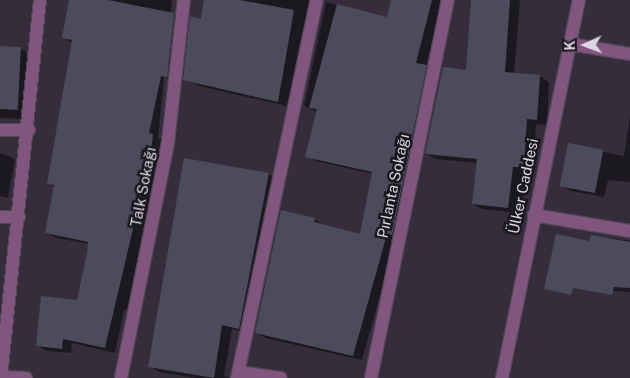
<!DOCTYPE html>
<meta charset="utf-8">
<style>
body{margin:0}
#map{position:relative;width:630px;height:378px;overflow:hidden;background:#352d3c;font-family:"Public Sans",sans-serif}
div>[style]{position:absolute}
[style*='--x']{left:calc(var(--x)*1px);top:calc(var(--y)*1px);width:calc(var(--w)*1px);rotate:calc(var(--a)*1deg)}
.shadow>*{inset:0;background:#0007}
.building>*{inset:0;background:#4c4b5c;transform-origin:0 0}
.roads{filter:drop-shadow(1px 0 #504856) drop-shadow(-1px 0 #504856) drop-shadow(0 1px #504856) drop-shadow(0 -1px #504856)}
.street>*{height:12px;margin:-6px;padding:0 6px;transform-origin:6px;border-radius:6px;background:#81557e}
span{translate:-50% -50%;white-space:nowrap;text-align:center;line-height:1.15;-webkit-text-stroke:5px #1a171e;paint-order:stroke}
.street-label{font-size:15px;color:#dbd6e0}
.north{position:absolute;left:560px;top:20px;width:50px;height:50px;-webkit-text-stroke:4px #1a171e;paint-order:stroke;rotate:268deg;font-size:14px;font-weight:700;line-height:20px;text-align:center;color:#dbd6e0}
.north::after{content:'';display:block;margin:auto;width:18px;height:22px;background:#dbd6e0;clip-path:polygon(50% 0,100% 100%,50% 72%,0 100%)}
</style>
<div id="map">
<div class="shadow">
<div style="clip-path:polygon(71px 0,172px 0,158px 138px,162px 140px,127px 310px,124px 310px,115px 353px,72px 343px,71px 353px,47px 351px,37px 345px,78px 301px,89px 244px,56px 238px,46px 233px,55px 187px,48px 184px,73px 43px,63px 38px)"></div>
<div style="clip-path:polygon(205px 0,317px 0,296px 108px,199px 86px,189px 80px)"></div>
<div style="clip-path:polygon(392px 0,443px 0,426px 66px,435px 71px,396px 239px,362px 360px,265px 338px,256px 332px,315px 219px,323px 226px,361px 236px,373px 174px,316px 161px,307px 156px,317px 112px,304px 106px,326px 2px,388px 19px)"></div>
<div style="clip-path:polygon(472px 0,520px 0,514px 74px,540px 76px,549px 82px,547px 125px,536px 124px,533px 172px,522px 171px,518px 213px,482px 209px,473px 204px,478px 163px,436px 159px,426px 154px,467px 72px)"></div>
<div style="clip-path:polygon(0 48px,20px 48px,33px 56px,26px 119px,0 118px)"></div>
<div style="clip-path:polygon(630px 116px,630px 182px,608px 180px,604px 197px,571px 191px,561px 185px,569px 145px,624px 156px)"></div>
<div style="clip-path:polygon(0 153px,15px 159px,8px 198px,0 196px)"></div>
<div style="clip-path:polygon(269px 174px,278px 180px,248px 333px,232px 329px,224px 376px,231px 378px,196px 378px,159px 372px,150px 366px)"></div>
<div style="clip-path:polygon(592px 236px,630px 241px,630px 292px,557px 287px,590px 243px)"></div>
</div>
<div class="building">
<div style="clip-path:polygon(69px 0,108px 0,174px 13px,167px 77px,161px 76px,149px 133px,153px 134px,151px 152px,105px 348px,63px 339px,62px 349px,36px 346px,41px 296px,77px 300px,87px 253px,88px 242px,45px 233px,54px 185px,47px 184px,72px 40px,62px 38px)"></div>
<div style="clip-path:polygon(204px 0,240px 0,294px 10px,278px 102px,183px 80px,190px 16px,201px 19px)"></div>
<div style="clip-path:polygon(391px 0,432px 0,416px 63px,427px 65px,392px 235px,387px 234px,353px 356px,255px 333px,281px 210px,315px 218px,314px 222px,360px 234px,372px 172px,305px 157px,317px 109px,309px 108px,337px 4px,387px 17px)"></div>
<div style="clip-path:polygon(471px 0,510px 0,505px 72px,540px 75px,537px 120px,527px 119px,524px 167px,513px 167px,508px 208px,472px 204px,477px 159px,425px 154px,443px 67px,466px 70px)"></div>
<div style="left:0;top:46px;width:21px;height:63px;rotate:3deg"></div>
<div style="left:568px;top:143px;width:36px;height:44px;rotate:11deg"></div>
<div style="clip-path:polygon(184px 158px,269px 173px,239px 329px,222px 325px,214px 378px,148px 367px)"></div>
<div style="clip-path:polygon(556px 234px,589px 241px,591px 235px,630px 242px,630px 288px,614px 287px,612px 295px,573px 288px,571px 295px,544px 289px)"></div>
</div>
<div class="roads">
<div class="street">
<div style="--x:570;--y:44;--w:61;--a:9.5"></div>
<div style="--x:0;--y:130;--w:29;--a:0"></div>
<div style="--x:534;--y:215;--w:97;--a:9.5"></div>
<div style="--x:0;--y:217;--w:19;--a:0"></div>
<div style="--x:238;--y:372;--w:43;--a:7.9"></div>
<div style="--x:0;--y:377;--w:26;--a:2"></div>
<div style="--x:1;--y:377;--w:379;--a:-84.1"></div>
<div style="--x:121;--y:378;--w:241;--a:-78.7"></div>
<div style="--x:168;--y:142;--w:143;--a:-83.6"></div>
<div style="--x:237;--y:378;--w:386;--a:-78.1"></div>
<div style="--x:371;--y:378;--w:386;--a:-78.5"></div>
<div style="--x:502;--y:378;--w:386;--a:-78.5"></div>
</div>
</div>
<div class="street-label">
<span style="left:393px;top:186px;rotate:-78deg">Pırlanta Sokağı</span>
<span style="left:523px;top:186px;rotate:-78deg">Ülker Caddesi</span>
<span style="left:143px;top:187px;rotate:-79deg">Talk Sokağı</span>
</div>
<div class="north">K</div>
</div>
